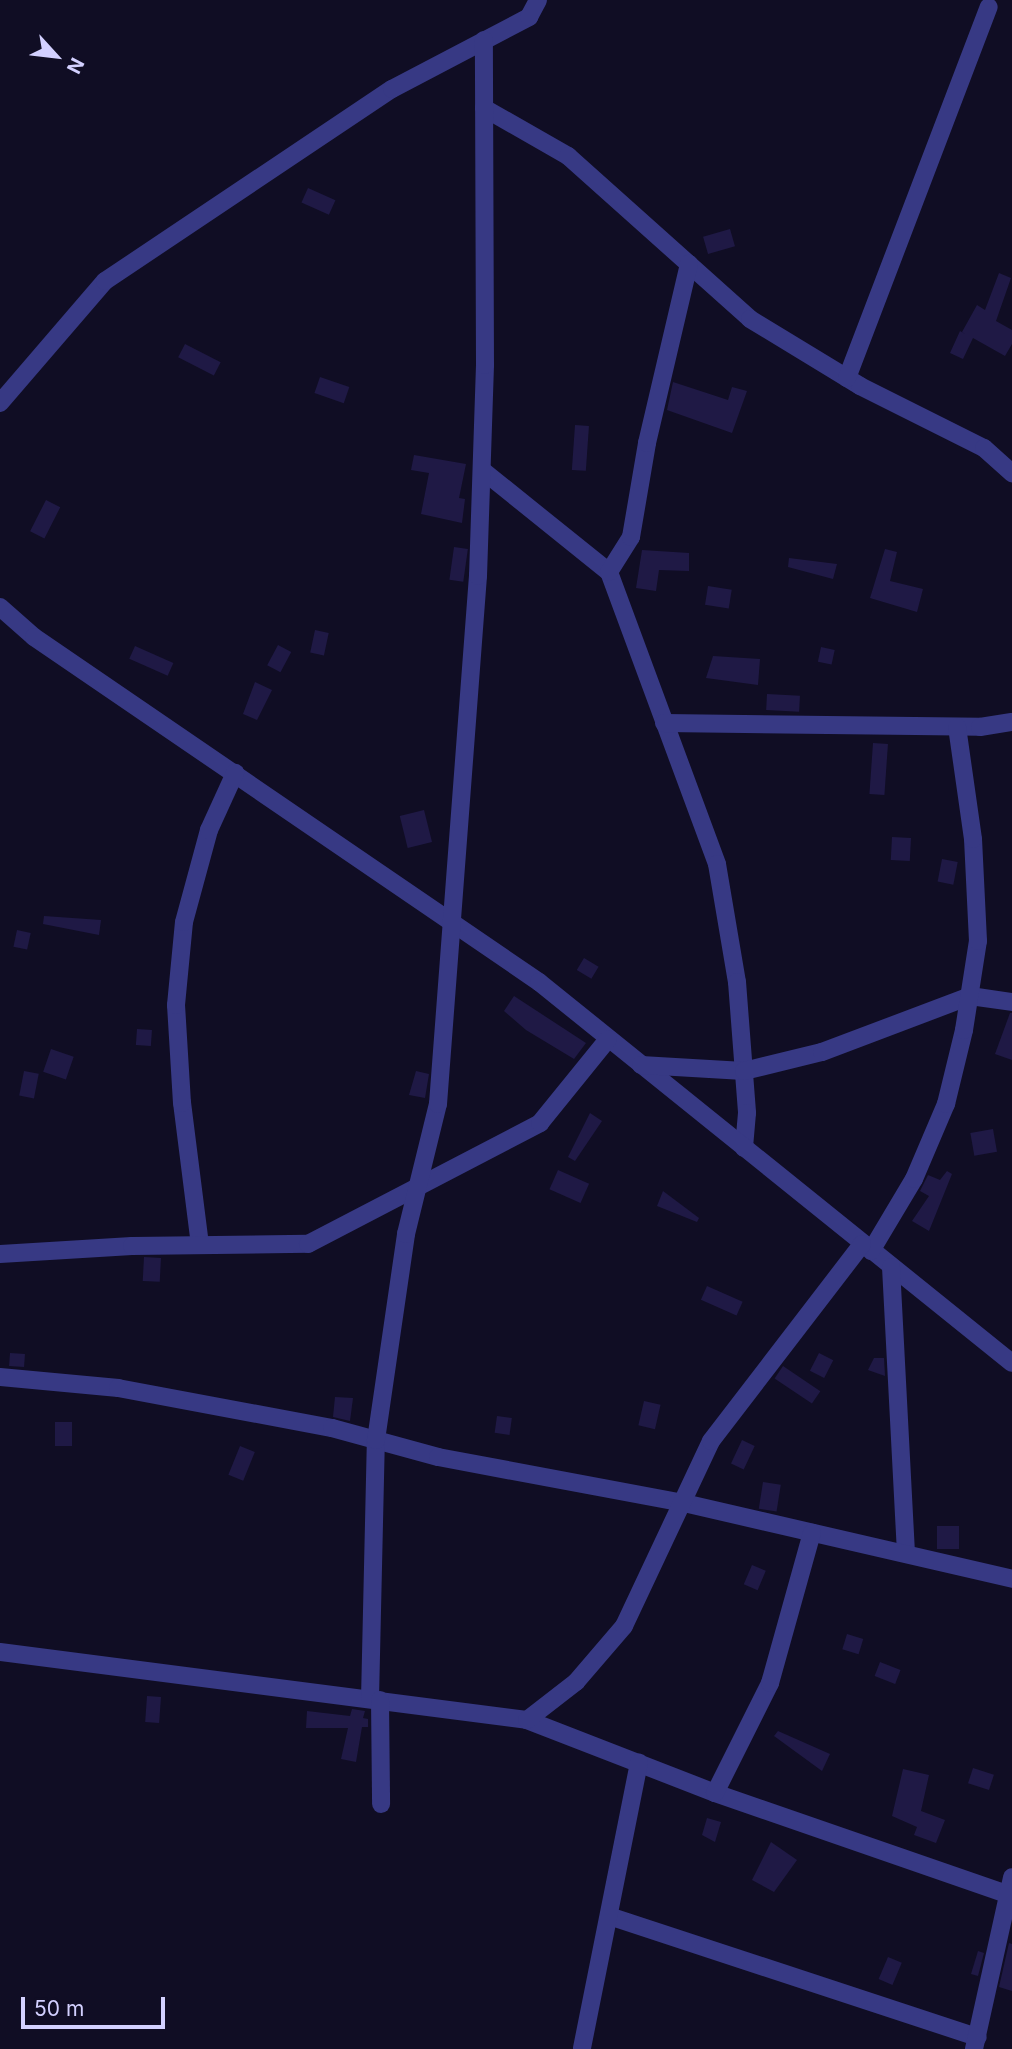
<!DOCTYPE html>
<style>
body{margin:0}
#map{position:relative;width:1012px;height:2049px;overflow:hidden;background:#100d24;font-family:Inter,sans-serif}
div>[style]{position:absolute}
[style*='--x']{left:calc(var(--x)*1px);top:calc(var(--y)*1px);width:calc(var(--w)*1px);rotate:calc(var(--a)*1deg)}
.building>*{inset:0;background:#1f1945;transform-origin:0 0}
.street>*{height:18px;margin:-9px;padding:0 9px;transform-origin:9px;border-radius:9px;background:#373984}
span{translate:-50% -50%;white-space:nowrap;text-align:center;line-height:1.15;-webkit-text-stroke:6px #100d24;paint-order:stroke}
.north{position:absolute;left:21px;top:21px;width:70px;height:70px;-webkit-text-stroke:5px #100d24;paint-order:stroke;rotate:117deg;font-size:19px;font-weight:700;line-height:28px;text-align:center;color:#d3d0ff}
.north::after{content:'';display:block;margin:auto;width:24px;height:32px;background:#d3d0ff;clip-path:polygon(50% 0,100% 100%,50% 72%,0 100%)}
.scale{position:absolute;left:21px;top:1997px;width:144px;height:32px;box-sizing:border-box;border:4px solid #d3d0ff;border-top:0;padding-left:9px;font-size:21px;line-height:24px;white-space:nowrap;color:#d3d0ff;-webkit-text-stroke:5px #100d24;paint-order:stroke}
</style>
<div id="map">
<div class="building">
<div style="left:308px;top:188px;width:30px;height:16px;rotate:24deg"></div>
<div style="left:730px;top:229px;width:18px;height:28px;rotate:74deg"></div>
<div style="clip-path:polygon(999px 273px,1011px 278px,996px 321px,1012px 330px,1012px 344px,1005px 356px,973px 338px,963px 359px,950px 353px,960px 331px,965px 334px,962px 332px,977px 305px,985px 310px)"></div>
<div style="left:185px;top:344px;width:40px;height:15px;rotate:27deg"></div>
<div style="left:320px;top:377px;width:31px;height:17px;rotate:19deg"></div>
<div style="clip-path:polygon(673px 382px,728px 400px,732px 387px,747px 391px,732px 433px,667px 410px)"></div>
<div style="left:575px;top:425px;width:14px;height:45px;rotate:4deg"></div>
<div style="clip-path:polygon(414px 455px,466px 464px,459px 498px,465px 499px,462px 523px,421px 514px,429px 473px,411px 470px)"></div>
<div style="left:46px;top:500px;width:16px;height:35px;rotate:27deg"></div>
<div style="left:454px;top:547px;width:14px;height:33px;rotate:8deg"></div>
<div style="clip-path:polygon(885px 549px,897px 552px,890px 581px,923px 589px,917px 612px,870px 598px)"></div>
<div style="clip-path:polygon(642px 550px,689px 553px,689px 571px,659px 570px,656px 591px,636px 588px)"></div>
<div style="clip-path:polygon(789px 558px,837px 564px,833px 579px,788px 567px)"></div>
<div style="left:708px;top:586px;width:24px;height:19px;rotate:9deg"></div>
<div style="left:315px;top:630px;width:14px;height:23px;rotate:12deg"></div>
<div style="left:278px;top:645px;width:15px;height:23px;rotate:28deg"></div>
<div style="left:135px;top:646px;width:42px;height:14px;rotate:24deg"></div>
<div style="left:821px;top:647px;width:14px;height:15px;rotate:12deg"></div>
<div style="clip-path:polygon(713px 656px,760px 659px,758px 685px,706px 678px)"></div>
<div style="clip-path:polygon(255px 682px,272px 690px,257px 720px,243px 714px)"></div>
<div style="left:767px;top:694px;width:33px;height:16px;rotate:3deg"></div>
<div style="left:873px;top:743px;width:15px;height:51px;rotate:4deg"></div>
<div style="left:424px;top:810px;width:33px;height:25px;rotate:76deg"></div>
<div style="left:892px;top:837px;width:19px;height:23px;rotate:3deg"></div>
<div style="left:942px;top:859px;width:16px;height:23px;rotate:11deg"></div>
<div style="clip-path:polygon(44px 916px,101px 920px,99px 935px,43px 924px)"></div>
<div style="left:17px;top:930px;width:14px;height:17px;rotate:12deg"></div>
<div style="left:584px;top:958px;width:17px;height:14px;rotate:31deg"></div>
<div style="clip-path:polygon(514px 996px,586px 1043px,574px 1059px,526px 1030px,504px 1011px)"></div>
<div style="clip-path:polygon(1010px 1013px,1012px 1013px,1012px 1060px,995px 1054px)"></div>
<div style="left:137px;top:1029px;width:15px;height:16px;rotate:4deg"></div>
<div style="left:51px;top:1049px;width:24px;height:24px;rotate:19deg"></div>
<div style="left:24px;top:1071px;width:15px;height:25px;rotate:11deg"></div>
<div style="clip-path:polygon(416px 1071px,429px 1074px,425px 1098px,409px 1095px)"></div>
<div style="clip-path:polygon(590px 1113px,602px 1121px,575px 1161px,568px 1157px)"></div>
<div style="left:993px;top:1129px;width:23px;height:23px;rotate:80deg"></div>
<div style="left:558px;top:1170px;width:34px;height:21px;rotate:24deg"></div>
<div style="clip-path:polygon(947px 1171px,952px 1174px,929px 1231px,912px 1221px,929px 1196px,920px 1191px,928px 1175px,940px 1180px)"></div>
<div style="clip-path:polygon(663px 1191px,699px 1218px,697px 1222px,657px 1206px)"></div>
<div style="left:144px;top:1257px;width:17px;height:24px;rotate:3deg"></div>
<div style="left:707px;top:1286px;width:39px;height:15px;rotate:24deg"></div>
<div style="left:10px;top:1353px;width:15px;height:13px;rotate:4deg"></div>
<div style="left:819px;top:1353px;width:16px;height:20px;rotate:27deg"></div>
<div style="clip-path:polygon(874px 1358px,884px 1358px,885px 1376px,868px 1370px)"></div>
<div style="left:783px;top:1366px;width:45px;height:15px;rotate:34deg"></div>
<div style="clip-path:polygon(335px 1397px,353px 1398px,350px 1421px,333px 1417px)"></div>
<div style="left:644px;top:1401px;width:17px;height:25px;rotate:13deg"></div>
<div style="left:497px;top:1416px;width:15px;height:17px;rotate:8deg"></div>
<div style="left:55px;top:1422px;width:17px;height:24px"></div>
<div style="left:742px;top:1440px;width:14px;height:26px;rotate:25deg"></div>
<div style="left:240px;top:1446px;width:16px;height:31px;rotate:22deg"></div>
<div style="left:763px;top:1482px;width:18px;height:27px;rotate:9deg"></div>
<div style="left:937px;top:1526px;width:22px;height:23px"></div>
<div style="left:752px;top:1565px;width:15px;height:21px;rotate:23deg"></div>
<div style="left:847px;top:1634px;width:17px;height:16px;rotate:17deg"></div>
<div style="left:880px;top:1662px;width:22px;height:15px;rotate:21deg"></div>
<div style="left:147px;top:1696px;width:14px;height:26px;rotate:4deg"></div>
<div style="clip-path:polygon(352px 1709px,365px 1711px,363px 1718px,368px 1719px,368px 1727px,362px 1727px,356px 1762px,341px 1759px,348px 1728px,306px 1728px,307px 1711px,350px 1716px)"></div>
<div style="clip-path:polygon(778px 1731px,830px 1754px,822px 1771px,774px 1736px)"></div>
<div style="left:973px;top:1768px;width:22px;height:16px;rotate:18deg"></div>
<div style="clip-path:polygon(903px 1769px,929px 1775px,921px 1811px,945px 1820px,936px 1843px,914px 1835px,917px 1827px,892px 1816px)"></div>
<div style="clip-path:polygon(707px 1818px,721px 1822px,715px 1842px,702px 1835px)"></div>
<div style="clip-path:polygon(771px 1842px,797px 1860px,774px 1892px,752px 1880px)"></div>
<div style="clip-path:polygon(1009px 1943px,1012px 1944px,1012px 1991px,999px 1987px)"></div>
<div style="clip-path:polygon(978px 1951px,984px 1953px,978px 1976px,971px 1974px)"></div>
<div style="left:888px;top:1957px;width:15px;height:24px;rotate:23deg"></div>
</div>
<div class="street">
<div style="--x:484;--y:108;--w:97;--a:29.7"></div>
<div style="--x:568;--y:156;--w:244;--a:41.8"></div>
<div style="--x:750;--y:319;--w:129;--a:31.3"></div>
<div style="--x:860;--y:386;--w:139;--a:26.6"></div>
<div style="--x:984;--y:448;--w:38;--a:42"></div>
<div style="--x:847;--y:378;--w:397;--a:-69.1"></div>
<div style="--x:0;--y:403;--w:161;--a:-49.3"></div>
<div style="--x:105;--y:281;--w:345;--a:-33.8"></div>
<div style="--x:392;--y:89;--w:155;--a:-27.7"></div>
<div style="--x:529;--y:17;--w:19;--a:-62"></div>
<div style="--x:482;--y:470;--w:163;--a:38.8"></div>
<div style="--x:609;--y:572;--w:311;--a:69.7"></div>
<div style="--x:717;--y:864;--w:120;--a:80.4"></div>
<div style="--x:737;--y:982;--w:131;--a:85.6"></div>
<div style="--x:747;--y:1113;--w:35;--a:95"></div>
<div style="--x:609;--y:572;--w:41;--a:-57.8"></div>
<div style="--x:631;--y:537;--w:95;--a:-80.3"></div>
<div style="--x:647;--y:443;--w:184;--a:-76.8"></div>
<div style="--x:0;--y:607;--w:45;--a:41.4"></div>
<div style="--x:34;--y:637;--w:612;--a:34.34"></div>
<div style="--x:539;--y:982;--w:607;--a:38.85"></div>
<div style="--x:664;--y:723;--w:316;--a:0.7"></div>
<div style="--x:980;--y:727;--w:32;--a:-9"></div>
<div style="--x:641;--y:1065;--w:103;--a:3.3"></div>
<div style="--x:744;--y:1071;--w:80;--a:-13.7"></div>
<div style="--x:822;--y:1052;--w:158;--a:-20.7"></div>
<div style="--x:970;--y:996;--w:42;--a:8.1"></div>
<div style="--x:200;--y:1245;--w:143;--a:-97.2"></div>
<div style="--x:182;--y:1103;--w:98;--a:-93.5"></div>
<div style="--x:176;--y:1005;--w:83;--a:-84.5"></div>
<div style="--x:184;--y:922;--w:95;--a:-74.8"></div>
<div style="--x:209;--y:830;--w:63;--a:-65.5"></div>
<div style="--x:871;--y:1251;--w:84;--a:-59.2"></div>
<div style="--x:914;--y:1179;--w:82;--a:-66.9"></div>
<div style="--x:946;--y:1104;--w:76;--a:-76.3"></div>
<div style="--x:964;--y:1030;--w:90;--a:-81.1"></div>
<div style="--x:978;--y:941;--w:102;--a:-92.8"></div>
<div style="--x:973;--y:839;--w:113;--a:-98.1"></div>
<div style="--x:0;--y:1254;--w:132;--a:-3.5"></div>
<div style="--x:132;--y:1246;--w:176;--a:-0.7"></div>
<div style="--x:308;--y:1244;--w:262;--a:-27.5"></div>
<div style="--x:540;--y:1123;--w:108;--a:-51"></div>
<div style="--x:891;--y:1267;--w:285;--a:87"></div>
<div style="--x:0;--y:1377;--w:119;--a:5.3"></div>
<div style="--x:118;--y:1388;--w:218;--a:10.6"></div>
<div style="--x:332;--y:1428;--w:110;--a:15.3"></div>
<div style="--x:438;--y:1457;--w:250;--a:10.6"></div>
<div style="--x:684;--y:1503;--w:337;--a:13"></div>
<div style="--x:0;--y:1652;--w:531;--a:7.35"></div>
<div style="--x:527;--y:1720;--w:202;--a:21.2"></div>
<div style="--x:715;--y:1793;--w:314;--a:19.1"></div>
<div style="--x:370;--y:1699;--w:259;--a:-88.7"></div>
<div style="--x:376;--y:1440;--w:208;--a:-81.7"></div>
<div style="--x:406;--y:1234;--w:134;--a:-76.2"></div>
<div style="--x:438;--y:1104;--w:530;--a:-85.67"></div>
<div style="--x:478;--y:576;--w:211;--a:-88.1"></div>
<div style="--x:485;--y:365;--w:325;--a:-90.2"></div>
<div style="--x:380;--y:1700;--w:104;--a:89.4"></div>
<div style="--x:527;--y:1720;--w:62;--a:-37.8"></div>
<div style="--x:576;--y:1682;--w:74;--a:-49.4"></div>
<div style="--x:624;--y:1626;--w:204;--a:-64.8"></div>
<div style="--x:711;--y:1441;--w:248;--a:-52.5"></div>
<div style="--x:715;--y:1793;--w:123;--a:-63.4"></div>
<div style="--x:770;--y:1683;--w:156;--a:-74.4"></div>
<div style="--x:609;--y:1916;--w:388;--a:18.2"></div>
<div style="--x:582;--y:2048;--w:291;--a:-78.7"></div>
<div style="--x:974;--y:2049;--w:176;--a:-77.5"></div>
</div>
<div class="north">N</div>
<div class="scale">50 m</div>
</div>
